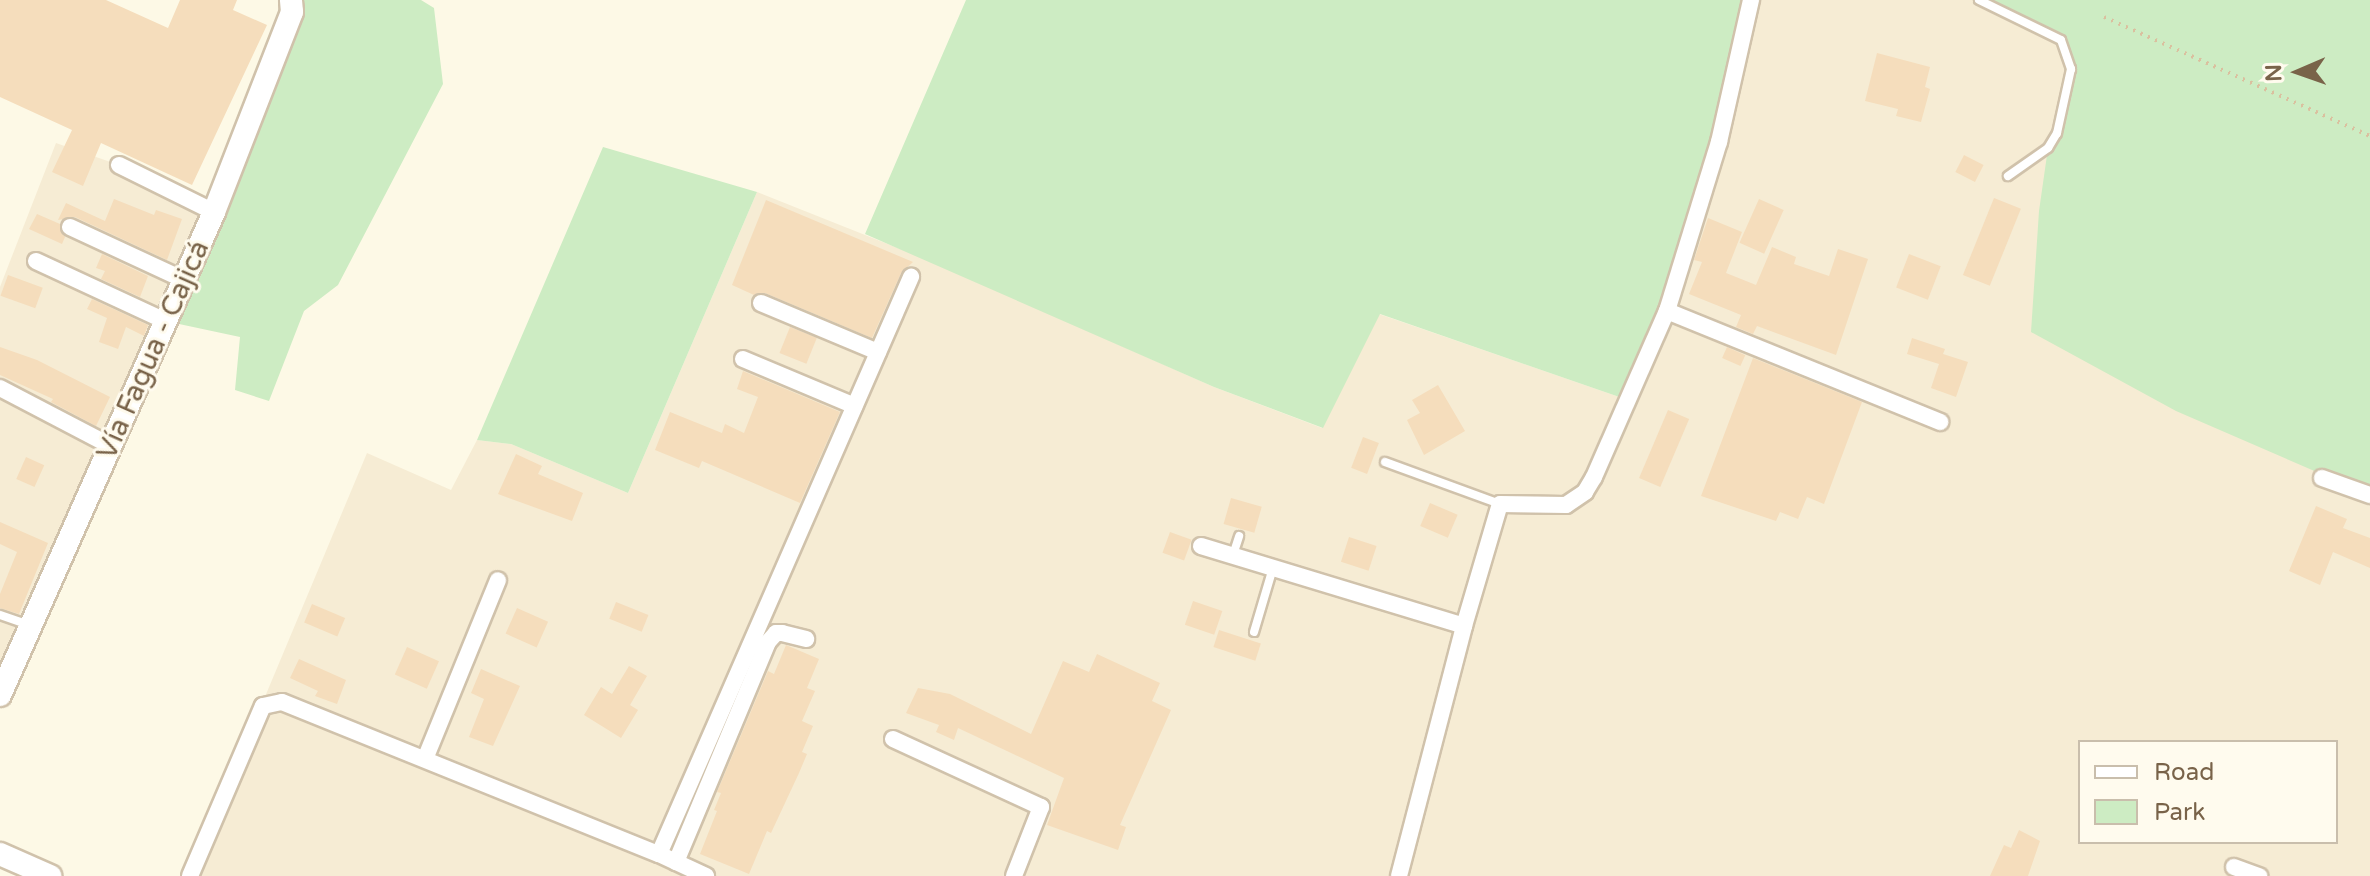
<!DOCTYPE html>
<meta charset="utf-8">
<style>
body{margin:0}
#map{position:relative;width:2370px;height:876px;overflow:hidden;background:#fdf9e6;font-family:"Varela Round",sans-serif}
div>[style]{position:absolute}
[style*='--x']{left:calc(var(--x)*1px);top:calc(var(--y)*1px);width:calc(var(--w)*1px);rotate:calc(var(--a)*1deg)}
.residential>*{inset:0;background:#f6ecd4}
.green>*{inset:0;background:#cdecc3}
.building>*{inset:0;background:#f5ddbc;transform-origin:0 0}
.path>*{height:4px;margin-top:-2px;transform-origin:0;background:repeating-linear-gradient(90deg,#dac09f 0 2px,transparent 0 8px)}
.roads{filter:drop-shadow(2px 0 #d0c2ab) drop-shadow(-2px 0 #d0c2ab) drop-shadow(0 2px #d0c2ab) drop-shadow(0 -2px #d0c2ab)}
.lane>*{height:8px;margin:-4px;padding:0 4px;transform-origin:4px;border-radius:4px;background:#fff}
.street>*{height:16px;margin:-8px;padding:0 8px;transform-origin:8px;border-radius:8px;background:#fff}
.secondary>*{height:22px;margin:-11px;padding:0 11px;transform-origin:11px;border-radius:11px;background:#fff}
span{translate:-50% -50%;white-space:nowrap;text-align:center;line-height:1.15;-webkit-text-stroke:6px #fffbee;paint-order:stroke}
.street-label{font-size:28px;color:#796349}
.legend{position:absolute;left:2078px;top:740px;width:260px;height:104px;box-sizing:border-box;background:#fffbee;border:2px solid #c9beac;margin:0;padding:10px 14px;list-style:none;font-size:24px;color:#796349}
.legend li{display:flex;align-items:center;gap:16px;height:40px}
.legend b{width:40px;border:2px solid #c9beac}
.north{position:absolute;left:2258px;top:32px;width:80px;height:80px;-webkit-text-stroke:6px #fffbee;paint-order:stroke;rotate:268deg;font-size:22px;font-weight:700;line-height:32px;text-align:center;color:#796349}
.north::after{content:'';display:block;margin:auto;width:28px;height:36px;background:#796349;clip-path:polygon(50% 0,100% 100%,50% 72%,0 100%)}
</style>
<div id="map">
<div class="residential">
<div style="clip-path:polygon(evenodd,1751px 0,1979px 0,2370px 136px,2370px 876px,190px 876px,367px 453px,451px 490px,477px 440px,511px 444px,628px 493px,757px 192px,933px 262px,1214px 387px,1322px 428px,1379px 314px,1628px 400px,1751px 0,2080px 742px,2336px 742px,2336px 842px,2080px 842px,2080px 742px)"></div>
<div style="clip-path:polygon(56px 143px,119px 165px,214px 212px,0 695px,0 287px)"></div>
</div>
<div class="green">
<div style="clip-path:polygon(291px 0,421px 0,434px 8px,443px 84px,338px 285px,304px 311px,269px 401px,235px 390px,240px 337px,165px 321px)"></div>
<div style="clip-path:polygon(966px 0,1751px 0,1719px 142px,1628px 400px,1380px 314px,1323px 428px,1214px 387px,865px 234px)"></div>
<div style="clip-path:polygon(1979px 0,2370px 0,2370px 495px,2176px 411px,2031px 332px,2039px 211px,2048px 148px,2057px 133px,2071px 69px,2061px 40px)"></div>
<div style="clip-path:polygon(603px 147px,757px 192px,628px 493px,511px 444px,477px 440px)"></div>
</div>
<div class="building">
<div style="clip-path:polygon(0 0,106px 0,168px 28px,180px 0,237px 0,233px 10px,267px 25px,192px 185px,101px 143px,83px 186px,52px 172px,72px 130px,0 97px)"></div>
<div style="clip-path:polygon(1877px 53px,1930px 67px,1925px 87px,1930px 89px,1921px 122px,1896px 116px,1898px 109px,1865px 101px)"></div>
<div style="left:1964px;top:155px;width:22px;height:19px;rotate:27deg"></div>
<div style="left:1994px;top:198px;width:29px;height:83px;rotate:22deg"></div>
<div style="clip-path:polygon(114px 199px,154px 215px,156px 210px,182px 219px,167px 260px,75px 217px,58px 220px,66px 203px,105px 221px)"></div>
<div style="left:1759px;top:199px;width:27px;height:48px;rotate:24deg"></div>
<div style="clip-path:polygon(766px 200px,913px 262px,901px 273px,872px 338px,765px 293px,754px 295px,732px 285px)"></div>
<div style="clip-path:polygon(37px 214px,60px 224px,65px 237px,62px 244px,29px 229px)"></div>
<div style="clip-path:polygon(1708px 218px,1742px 232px,1726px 273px,1756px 285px,1772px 247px,1796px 257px,1794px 264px,1829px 276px,1838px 249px,1868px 259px,1836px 355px,1757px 326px,1753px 334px,1736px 327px,1741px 315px,1689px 294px,1702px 262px,1694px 260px)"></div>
<div style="clip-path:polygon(102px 254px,148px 276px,140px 297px,101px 279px,105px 271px,96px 268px)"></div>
<div style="left:1909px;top:254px;width:34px;height:36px;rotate:21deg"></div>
<div style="left:8px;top:275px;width:37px;height:22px;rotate:20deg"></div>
<div style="clip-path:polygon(92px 299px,148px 325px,144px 336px,126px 327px,118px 349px,99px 342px,107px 318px,87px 309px)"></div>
<div style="left:790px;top:327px;width:29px;height:28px;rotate:22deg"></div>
<div style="clip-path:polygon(1912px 338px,1945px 349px,1943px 354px,1968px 362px,1956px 397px,1931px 388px,1939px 364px,1907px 354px)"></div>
<div style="clip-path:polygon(0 347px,37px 360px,110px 397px,96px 426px,51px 402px,53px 399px,0 375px)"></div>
<div style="left:1727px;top:347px;width:20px;height:12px;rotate:24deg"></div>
<div style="clip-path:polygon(1753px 358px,1862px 402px,1824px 504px,1807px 497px,1798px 519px,1780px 512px,1776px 521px,1701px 496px)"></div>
<div style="clip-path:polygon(743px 371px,840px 412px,800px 503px,702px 461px,699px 468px,655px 450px,670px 412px,722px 433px,725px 424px,744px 433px,758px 397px,737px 389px)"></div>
<div style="clip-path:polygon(1438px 385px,1465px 431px,1424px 455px,1407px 420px,1420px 413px,1412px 400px)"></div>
<div style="left:1668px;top:410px;width:23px;height:74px;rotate:23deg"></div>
<div style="left:1363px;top:437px;width:17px;height:33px;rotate:21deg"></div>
<div style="clip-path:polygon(516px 454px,542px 466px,538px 474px,583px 493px,572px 521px,498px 494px)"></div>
<div style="left:26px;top:457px;width:20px;height:24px;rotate:24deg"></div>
<div style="left:1231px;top:498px;width:32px;height:27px;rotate:16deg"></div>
<div style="left:1430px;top:503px;width:30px;height:25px;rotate:23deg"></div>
<div style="clip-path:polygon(2316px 506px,2347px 519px,2343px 528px,2370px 538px,2370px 568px,2333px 552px,2320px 585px,2289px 571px)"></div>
<div style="clip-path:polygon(0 522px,48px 543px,19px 614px,0 608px,0 594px,17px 552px,0 544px)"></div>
<div style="left:1170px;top:532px;width:23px;height:22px;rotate:20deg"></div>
<div style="left:1349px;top:537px;width:29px;height:26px;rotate:18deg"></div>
<div style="left:1193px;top:601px;width:31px;height:25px;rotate:19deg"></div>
<div style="left:616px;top:602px;width:35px;height:18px;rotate:22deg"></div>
<div style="left:312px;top:604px;width:36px;height:20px;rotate:23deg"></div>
<div style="left:517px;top:608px;width:34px;height:28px;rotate:24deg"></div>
<div style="left:1219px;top:630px;width:44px;height:18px;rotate:18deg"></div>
<div style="clip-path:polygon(786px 645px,819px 659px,807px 688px,815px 691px,802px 721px,813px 726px,802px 752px,807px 754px,799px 773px,771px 833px,767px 831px,749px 874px,700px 854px,717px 811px,714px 810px,721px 793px,717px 792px,768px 671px,774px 674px)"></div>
<div style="left:407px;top:647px;width:35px;height:30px;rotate:24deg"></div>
<div style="clip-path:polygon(1097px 654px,1160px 683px,1152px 701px,1171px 710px,1120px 825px,1126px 827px,1118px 850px,1047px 825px,1064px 778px,958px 728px,954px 740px,936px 732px,939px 725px,906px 713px,918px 688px,950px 694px,1031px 734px,1063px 661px,1089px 672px)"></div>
<div style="clip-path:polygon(299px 659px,346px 680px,337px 704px,315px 696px,318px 691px,290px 678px)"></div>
<div style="clip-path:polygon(629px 666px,647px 676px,630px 705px,638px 710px,621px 738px,584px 715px,601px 687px,612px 694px)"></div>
<div style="clip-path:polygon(481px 669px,520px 686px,493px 746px,469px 737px,484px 699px,471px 693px)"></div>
<div style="clip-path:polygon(2019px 830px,2040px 841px,2028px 876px,1990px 876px,2004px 845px,2011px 848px)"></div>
</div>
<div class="path">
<div style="--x:2104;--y:17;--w:291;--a:24.1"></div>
</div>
<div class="roads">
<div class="lane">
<div style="--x:1979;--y:0;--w:91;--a:26"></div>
<div style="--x:2061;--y:40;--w:31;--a:71"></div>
<div style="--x:2071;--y:69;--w:66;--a:102.3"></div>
<div style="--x:2057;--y:133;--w:17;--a:121"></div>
<div style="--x:2048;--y:148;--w:49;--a:145"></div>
<div style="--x:1385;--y:462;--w:122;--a:20.1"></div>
<div style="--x:1233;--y:555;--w:20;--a:-72"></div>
<div style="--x:0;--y:615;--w:31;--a:19"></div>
<div style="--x:1254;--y:632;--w:67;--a:-73.5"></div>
</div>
<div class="street">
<div style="--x:119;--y:165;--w:106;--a:26.3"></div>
<div style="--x:70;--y:227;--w:126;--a:24.9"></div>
<div style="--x:36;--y:261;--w:142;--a:24.9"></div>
<div style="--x:761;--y:303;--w:127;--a:22.7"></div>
<div style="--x:1667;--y:311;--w:295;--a:22.1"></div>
<div style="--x:743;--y:359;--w:121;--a:22.8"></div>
<div style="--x:0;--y:388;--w:125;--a:27.6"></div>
<div style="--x:2322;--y:478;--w:51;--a:19.5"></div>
<div style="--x:1201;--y:546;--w:275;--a:16.9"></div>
<div style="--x:893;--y:739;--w:163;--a:24.7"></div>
<div style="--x:1041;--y:807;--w:74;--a:111.4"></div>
<div style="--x:425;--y:759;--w:193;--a:-67.8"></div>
<div style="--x:659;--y:854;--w:630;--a:-66.41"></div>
<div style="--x:676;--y:862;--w:238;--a:-67.3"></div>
<div style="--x:768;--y:642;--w:12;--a:-48"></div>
<div style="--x:776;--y:633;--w:6;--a:0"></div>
<div style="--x:782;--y:633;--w:25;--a:14"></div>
<div style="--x:2234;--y:867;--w:27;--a:20"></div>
<div style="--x:190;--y:876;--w:185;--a:-66.8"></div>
<div style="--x:263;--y:706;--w:19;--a:-12"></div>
<div style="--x:282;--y:702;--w:406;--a:22"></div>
<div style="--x:659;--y:854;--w:52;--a:25.1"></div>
<div style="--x:1399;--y:876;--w:258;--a:-75.4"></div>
<div style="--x:1464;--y:626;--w:127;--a:-73.6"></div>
<div style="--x:1500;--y:504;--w:66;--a:0.9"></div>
<div style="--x:1566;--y:505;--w:23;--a:-34"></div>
<div style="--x:1585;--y:492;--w:17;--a:-59"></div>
<div style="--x:1594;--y:477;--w:181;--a:-66.3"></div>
<div style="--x:1667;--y:311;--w:177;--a:-72.9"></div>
<div style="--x:1719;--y:142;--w:146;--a:-77.3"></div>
</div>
<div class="secondary">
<div style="--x:0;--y:695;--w:528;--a:-66.1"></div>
<div style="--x:214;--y:212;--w:215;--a:-68.7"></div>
<div style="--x:292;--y:12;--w:12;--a:-95"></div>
<div style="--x:0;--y:854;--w:55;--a:23.7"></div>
</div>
</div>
<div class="street-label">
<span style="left:153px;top:350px;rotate:-66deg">Vía Fagua - Cajicá</span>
</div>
<ul class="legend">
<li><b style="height:10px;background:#fff"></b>Road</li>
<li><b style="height:22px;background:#cdecc3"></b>Park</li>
</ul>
<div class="north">N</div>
</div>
